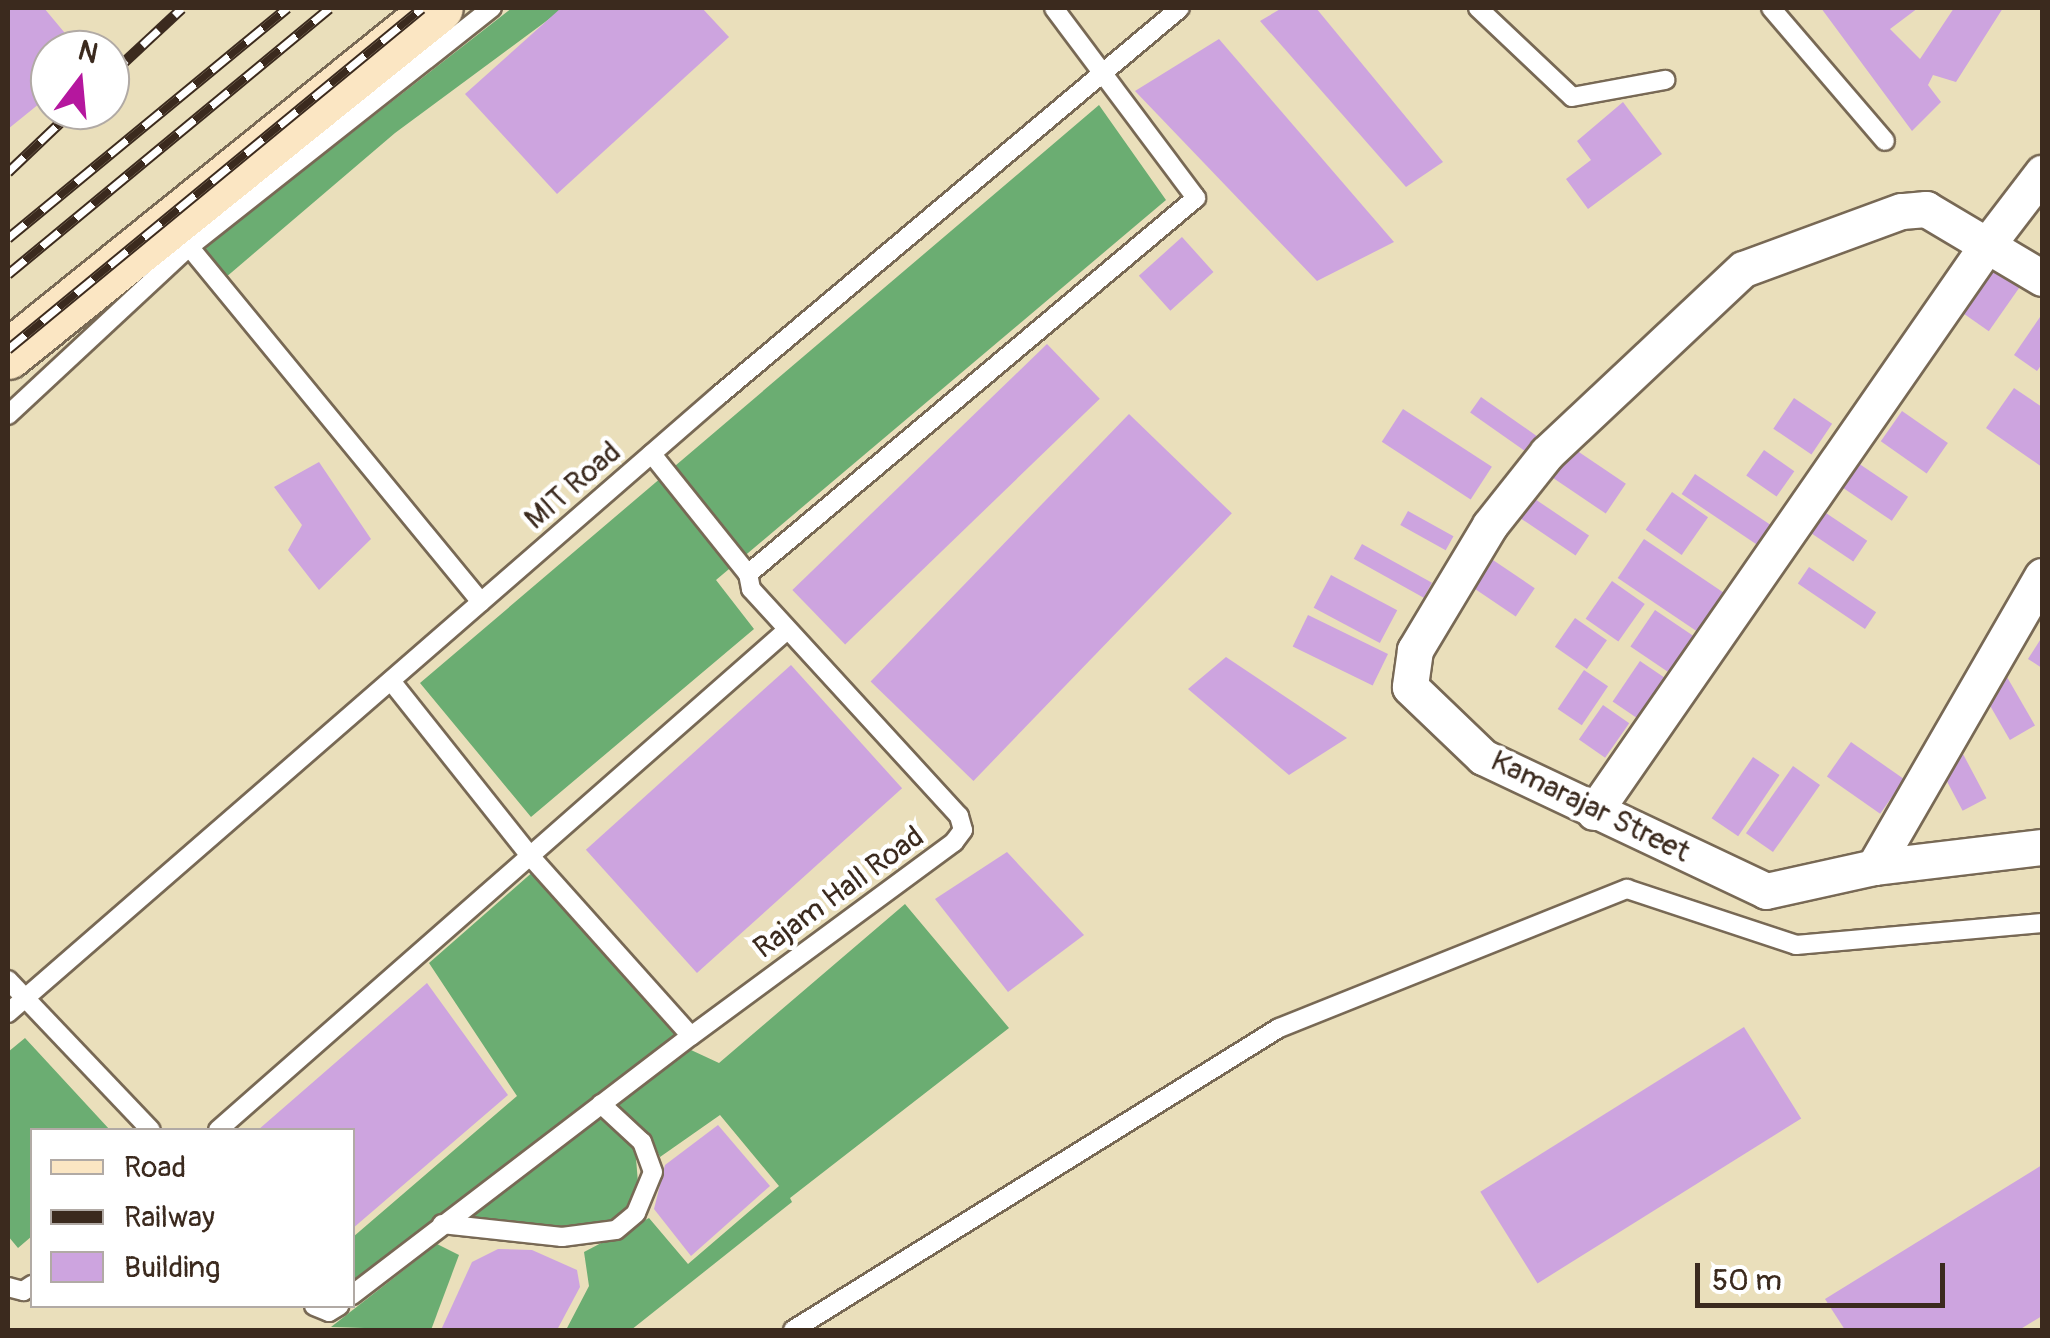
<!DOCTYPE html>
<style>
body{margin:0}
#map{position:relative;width:2050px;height:1338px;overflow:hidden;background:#eadfbb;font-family:Pangolin,sans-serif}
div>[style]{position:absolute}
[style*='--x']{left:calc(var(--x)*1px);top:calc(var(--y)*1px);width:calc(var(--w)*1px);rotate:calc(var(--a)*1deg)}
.forest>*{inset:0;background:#6bad72}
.building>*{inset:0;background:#cda4df;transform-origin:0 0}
.roads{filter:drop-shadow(2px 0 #786955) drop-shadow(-2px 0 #786955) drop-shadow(0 2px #786955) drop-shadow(0 -2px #786955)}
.lane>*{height:18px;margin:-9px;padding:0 9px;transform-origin:9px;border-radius:9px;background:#fff}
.street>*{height:35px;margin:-17.5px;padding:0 17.5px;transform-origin:17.5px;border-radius:17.5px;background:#fff}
.secondary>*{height:48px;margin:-24px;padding:0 24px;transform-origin:24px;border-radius:24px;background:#fbe6c3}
.rail>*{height:11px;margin-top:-5.5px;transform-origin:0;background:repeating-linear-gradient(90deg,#fff 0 22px,#3b2a1e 0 44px);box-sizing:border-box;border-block:2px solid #3b2a1e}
span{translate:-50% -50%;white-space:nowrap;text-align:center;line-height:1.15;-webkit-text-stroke:9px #fff;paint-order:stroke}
.street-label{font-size:30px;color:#3b2a1e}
.frame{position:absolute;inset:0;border:10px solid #3b2a1e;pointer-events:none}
.legend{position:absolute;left:30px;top:1128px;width:325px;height:180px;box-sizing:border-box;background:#fff;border:2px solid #b1aaa5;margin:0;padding:12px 18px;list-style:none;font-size:30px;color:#3b2a1e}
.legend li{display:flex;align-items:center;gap:20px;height:50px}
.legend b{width:50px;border:2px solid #b1aaa5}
.north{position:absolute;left:30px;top:30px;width:100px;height:100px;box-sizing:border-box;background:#fff;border:2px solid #b1aaa5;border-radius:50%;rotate:16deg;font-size:28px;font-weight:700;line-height:40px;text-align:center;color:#3b2a1e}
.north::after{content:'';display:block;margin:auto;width:35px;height:45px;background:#b5179e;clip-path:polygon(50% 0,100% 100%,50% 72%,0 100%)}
.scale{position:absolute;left:1695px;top:1263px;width:250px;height:45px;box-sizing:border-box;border:5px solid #3b2a1e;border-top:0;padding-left:12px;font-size:30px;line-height:35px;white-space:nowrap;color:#3b2a1e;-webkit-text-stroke:8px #fff;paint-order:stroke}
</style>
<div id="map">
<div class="forest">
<div style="clip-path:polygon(512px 8px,564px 8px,395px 133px,225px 278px,204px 248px)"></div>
<div style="clip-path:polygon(1099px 105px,1166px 200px,716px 580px,754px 629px,531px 817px,420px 683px)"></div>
<div style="clip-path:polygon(535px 870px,676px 1034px,353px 1281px,353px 1237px,517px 1096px,429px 963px)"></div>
<div style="clip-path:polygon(905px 904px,1009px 1028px,790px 1198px,792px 1202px,631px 1330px,566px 1330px,589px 1286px,584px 1252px,649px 1218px,688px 1264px,779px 1186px,720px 1115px,660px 1157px,652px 1140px,616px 1105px,691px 1050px,719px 1063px)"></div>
<div style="clip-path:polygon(25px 1038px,110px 1130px,32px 1130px,32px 1236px,18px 1248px,8px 1236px,8px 1052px)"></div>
<div style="clip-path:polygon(601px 1117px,635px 1146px,638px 1183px,627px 1207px,612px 1221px,567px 1230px,464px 1218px)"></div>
<div style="clip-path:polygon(437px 1244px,459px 1255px,431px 1330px,331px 1327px)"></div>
</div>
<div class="building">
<div style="clip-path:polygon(8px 8px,44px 8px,79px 50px,50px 50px,50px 95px,8px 129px)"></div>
<div style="clip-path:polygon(561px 8px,702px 8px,729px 37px,557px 194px,465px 94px)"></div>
<div style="clip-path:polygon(1282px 8px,1316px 8px,1443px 162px,1406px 187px,1260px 21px)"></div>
<div style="clip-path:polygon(1821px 8px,1918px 8px,1890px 29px,1920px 59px,1954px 8px,2003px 8px,1956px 82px,1933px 75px,1928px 85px,1941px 102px,1912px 131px)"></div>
<div style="clip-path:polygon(1219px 39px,1394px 242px,1317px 281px,1135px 91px)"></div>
<div style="clip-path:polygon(1623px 102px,1662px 154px,1588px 209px,1566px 179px,1591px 160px,1577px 141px)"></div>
<div style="left:1182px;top:237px;width:47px;height:58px;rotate:48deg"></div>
<div style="left:1987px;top:264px;width:40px;height:54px;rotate:35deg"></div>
<div style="clip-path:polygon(2042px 314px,2042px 364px,2037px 371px,2014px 355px)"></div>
<div style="left:1047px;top:344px;width:76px;height:354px;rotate:46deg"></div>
<div style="clip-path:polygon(2014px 388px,2042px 407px,2042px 467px,1986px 428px)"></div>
<div style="left:1481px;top:397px;width:80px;height:19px;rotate:35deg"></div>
<div style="left:1794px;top:398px;width:46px;height:37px;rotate:34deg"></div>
<div style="left:1403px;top:409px;width:106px;height:39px;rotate:33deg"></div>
<div style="left:1902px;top:411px;width:56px;height:37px;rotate:35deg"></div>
<div style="left:1129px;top:414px;width:143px;height:372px;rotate:44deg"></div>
<div style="left:1567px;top:444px;width:71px;height:36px;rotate:34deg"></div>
<div style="left:1764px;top:450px;width:37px;height:31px;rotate:35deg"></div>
<div style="left:1855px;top:461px;width:64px;height:29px;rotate:34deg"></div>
<div style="clip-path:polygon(319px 462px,371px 539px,319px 590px,288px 550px,302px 525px,274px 487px)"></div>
<div style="left:1695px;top:474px;width:104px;height:24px;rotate:34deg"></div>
<div style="left:1672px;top:492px;width:44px;height:46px;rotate:35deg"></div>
<div style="left:1526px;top:493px;width:76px;height:24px;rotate:34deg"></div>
<div style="left:1820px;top:509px;width:57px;height:25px;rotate:34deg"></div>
<div style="left:1408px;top:511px;width:52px;height:16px;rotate:29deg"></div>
<div style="left:1644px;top:539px;width:107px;height:47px;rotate:34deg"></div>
<div style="left:1362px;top:544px;width:80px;height:17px;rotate:29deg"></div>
<div style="left:1490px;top:558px;width:54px;height:34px;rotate:34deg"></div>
<div style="left:1809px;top:567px;width:81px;height:20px;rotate:34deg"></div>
<div style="left:1331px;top:575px;width:75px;height:37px;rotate:28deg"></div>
<div style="left:1612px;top:581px;width:40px;height:46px;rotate:35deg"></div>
<div style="left:1655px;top:610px;width:54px;height:44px;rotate:34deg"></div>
<div style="left:1308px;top:615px;width:89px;height:35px;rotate:26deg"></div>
<div style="left:1575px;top:618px;width:39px;height:35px;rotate:35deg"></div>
<div style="clip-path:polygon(2042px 637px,2042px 668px,2028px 659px)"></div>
<div style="clip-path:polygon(1226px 657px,1347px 738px,1289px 775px,1188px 689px)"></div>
<div style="left:1640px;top:661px;width:36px;height:49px;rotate:34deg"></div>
<div style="left:791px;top:665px;width:166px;height:276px;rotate:48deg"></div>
<div style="left:1584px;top:670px;width:29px;height:47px;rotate:34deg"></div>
<div style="left:2007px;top:677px;width:56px;height:29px;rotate:60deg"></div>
<div style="left:1603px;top:705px;width:32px;height:42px;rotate:35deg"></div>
<div style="left:1851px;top:742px;width:65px;height:42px;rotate:35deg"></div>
<div style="left:1963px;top:754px;width:50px;height:27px;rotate:62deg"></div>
<div style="left:1753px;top:757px;width:32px;height:74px;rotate:34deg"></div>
<div style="left:1793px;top:766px;width:33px;height:82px;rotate:35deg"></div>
<div style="clip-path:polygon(1007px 852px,1084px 935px,1008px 992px,935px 899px)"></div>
<div style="clip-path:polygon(427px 983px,508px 1095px,352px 1229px,352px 1130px,258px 1130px)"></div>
<div style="left:1744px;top:1027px;width:108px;height:311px;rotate:58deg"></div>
<div style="clip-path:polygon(718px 1125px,770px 1186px,691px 1256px,654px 1209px,665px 1165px)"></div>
<div style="clip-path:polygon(2042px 1165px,2042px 1316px,2019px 1330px,1845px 1330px,1825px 1299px)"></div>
<div style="clip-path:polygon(498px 1249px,532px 1250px,577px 1270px,580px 1287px,557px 1330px,441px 1330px,472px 1262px)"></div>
</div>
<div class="roads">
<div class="lane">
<div style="--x:1478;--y:8;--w:129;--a:43.4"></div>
<div style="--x:1572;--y:97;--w:95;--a:-10.4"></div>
<div style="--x:1771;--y:8;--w:175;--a:49.4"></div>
<div style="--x:8;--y:415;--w:247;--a:-42.9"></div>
<div style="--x:748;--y:574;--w:585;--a:-40.01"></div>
<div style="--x:1196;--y:198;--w:237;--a:-126.8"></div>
<div style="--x:481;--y:602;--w:460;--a:-129.4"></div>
<div style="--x:189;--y:247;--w:386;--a:-38.3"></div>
<div style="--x:391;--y:681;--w:223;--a:51.5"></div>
<div style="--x:530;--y:856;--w:241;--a:48.2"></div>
<div style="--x:8;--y:980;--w:207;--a:46.4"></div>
<div style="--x:8;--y:1013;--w:941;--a:-40.99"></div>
<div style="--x:718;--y:396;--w:603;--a:-40.02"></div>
<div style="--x:218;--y:1130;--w:756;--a:-41.3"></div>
<div style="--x:442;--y:1224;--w:121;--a:6.2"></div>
<div style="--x:562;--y:1237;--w:54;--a:-7.4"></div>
<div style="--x:616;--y:1230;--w:26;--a:-40"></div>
<div style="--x:636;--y:1213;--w:44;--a:-67.5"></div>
<div style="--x:653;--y:1172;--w:32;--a:-110"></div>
<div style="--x:642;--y:1142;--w:56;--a:-137.2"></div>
<div style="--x:8;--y:1287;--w:16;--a:15"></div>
<div style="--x:23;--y:1291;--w:11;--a:-34"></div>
<div style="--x:352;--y:1295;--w:427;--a:-37.4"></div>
<div style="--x:691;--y:1036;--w:327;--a:-36.4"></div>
<div style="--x:954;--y:842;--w:15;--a:-53"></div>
<div style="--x:963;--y:830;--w:15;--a:-106"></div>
<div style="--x:959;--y:816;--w:308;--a:-132.5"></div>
<div style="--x:751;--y:589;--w:15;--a:-101"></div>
<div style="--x:748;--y:574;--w:154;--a:-128.7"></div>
<div style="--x:314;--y:1306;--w:16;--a:22"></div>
<div style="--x:329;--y:1312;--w:12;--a:-31"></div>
<div style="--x:793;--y:1330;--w:572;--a:-31.86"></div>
<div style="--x:1279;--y:1028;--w:375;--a:-21.8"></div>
<div style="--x:1627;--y:889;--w:178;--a:18.3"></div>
<div style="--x:1796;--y:945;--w:247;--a:-5.1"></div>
</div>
<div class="street">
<div style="--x:2042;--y:278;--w:135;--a:-149.3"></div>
<div style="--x:1926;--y:209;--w:25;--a:175"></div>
<div style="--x:1901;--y:211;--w:168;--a:159.8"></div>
<div style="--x:1743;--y:269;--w:269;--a:136.8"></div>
<div style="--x:1547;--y:453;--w:92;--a:128.4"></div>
<div style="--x:1490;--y:525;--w:146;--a:121"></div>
<div style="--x:1415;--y:650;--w:37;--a:98"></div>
<div style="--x:1410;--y:687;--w:101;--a:43.8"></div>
<div style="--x:1483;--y:757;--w:313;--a:25.3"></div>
<div style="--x:1766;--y:891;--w:111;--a:-12.5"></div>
<div style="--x:1874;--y:867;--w:169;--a:-6.8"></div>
<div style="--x:1594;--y:812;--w:690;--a:-55.27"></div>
<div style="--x:1987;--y:245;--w:91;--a:-52.6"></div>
<div style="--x:1874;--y:867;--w:336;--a:-60"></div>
</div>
<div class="secondary">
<div style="--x:8;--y:355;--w:553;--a:-38.84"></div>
</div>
</div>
<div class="rail">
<div style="--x:110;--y:75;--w:98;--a:-42.9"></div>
<div style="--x:8;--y:172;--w:90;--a:-43.6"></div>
<div style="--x:8;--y:238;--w:362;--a:-39.5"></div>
<div style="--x:8;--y:274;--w:417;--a:-39.6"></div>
<div style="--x:8;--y:349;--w:536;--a:-39.48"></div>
</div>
<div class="street-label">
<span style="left:573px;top:486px;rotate:-41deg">MIT Road</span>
<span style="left:1590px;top:807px;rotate:26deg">Kamarajar Street</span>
<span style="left:839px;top:893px;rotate:-36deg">Rajam Hall Road</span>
</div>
<div class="frame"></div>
<ul class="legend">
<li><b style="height:12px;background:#fbe6c3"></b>Road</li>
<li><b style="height:12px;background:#3b2a1e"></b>Railway</li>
<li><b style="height:28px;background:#cda4df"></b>Building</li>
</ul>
<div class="north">N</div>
<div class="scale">50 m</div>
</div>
